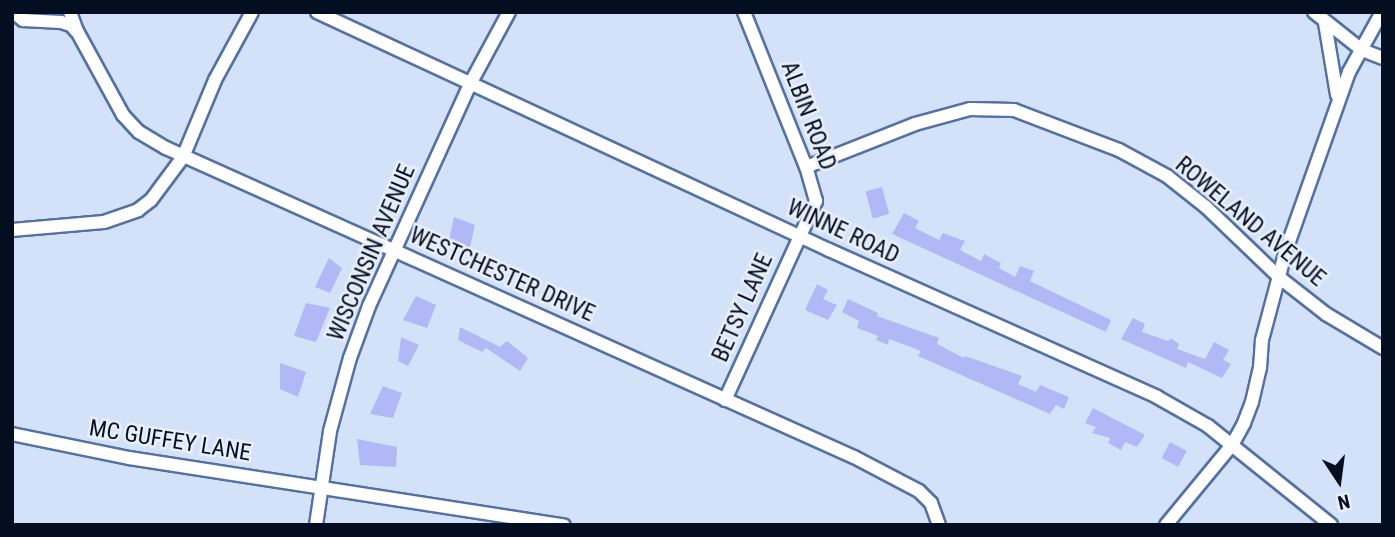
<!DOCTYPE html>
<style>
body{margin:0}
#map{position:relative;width:1395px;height:537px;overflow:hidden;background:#d4e2f9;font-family:"Roboto Condensed",sans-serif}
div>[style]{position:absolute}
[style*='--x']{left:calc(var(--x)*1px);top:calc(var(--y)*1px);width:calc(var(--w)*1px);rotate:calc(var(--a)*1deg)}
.building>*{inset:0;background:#b2b8f5;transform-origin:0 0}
.roads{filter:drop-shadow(2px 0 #5371a4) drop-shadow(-2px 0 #5371a4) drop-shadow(0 2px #5371a4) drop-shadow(0 -2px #5371a4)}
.street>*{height:12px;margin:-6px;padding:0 6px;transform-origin:6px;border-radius:6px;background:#fff}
span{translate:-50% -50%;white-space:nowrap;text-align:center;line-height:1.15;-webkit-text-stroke:5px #e8effa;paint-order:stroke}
.street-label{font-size:23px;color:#040e21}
.frame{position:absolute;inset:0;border:14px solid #040e21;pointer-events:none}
.north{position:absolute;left:1304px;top:446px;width:70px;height:70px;-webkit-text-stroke:5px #e8effa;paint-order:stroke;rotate:167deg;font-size:19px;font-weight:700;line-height:28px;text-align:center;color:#040e21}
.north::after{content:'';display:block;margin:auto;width:24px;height:32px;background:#040e21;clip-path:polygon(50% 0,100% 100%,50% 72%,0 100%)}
</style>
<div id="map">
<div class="building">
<div style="left:882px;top:187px;width:28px;height:17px;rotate:75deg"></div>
<div style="clip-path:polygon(904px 213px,919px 221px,915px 228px,939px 240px,943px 233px,965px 241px,960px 250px,981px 261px,984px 254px,1001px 263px,999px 268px,1015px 277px,1020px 266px,1034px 271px,1030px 281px,1111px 320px,1106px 332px,892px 234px)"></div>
<div style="clip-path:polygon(454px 217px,475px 225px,469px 251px,448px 245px)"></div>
<div style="clip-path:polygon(329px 258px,342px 268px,330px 293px,315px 287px)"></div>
<div style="clip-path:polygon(817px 284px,828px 290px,823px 299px,837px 305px,828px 320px,805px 310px)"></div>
<div style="clip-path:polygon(416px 296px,436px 305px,427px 328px,403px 320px)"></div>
<div style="clip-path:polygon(848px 299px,878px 313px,877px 316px,939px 338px,937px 344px,964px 358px,965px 356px,1022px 376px,1018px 384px,1036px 392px,1040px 385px,1069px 397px,1064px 409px,1056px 405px,1050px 414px,918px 356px,921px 351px,889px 339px,888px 345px,876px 340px,878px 336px,857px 328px,859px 321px,842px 312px)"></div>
<div style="clip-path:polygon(306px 303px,330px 308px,316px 342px,294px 336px)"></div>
<div style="clip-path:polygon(1133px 318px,1145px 324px,1142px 332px,1168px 341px,1171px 338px,1179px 344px,1177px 349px,1205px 359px,1214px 342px,1229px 350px,1223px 360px,1231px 364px,1222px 378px,1188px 362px,1186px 368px,1121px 339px)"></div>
<div style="clip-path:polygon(460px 327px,500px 347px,507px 341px,528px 358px,520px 371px,486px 348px,482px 352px,458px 340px)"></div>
<div style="clip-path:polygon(401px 337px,419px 345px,408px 366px,398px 361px)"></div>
<div style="clip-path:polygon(280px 363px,306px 372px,298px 397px,280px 389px)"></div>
<div style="clip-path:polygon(383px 386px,402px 393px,393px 418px,370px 414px)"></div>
<div style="clip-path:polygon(1093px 408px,1145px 435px,1137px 447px,1125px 442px,1121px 450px,1108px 443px,1110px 438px,1092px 433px,1096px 427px,1085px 423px)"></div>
<div style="clip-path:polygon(357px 439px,397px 447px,396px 467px,360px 465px)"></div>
<div style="left:1170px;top:442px;width:19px;height:18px;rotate:28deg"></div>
</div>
<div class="roads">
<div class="street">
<div style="--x:13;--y:12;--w:13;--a:39"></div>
<div style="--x:23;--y:20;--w:38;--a:3"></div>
<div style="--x:61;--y:22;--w:10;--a:17"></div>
<div style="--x:71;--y:25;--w:8;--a:50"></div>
<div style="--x:70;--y:12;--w:20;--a:70"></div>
<div style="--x:77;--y:31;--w:96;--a:61.3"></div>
<div style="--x:123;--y:115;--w:23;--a:47"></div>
<div style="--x:139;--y:132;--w:31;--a:31"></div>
<div style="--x:166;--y:148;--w:754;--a:24.19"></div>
<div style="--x:854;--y:457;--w:73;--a:27.6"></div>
<div style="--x:919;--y:491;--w:17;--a:45"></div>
<div style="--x:931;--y:503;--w:23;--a:70"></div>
<div style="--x:317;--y:12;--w:565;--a:24.93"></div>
<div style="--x:829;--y:250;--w:359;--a:24.1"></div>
<div style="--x:1157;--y:397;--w:59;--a:29.6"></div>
<div style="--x:1208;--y:426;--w:158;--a:38.8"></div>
<div style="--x:1314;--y:12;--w:61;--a:38.4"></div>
<div style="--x:1362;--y:50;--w:22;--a:21"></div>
<div style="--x:1325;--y:23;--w:73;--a:80.5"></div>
<div style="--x:806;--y:167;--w:117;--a:-21.5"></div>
<div style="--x:915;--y:124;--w:57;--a:-15.3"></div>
<div style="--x:970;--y:109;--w:44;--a:1.3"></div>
<div style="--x:1014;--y:110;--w:112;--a:20.9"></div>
<div style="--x:1119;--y:150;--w:55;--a:28.4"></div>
<div style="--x:1167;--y:176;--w:50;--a:38.5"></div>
<div style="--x:1206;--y:207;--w:103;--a:43.8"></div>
<div style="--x:1280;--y:278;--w:58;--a:38"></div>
<div style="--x:1326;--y:314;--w:66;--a:30.8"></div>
<div style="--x:12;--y:230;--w:92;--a:-5"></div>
<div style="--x:104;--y:222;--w:36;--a:-19"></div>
<div style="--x:138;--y:210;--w:16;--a:-38"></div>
<div style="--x:151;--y:200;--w:54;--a:-53.3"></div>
<div style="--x:183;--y:157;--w:83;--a:-67.4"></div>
<div style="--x:215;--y:80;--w:77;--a:-61.4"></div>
<div style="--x:725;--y:400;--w:219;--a:-65.4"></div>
<div style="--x:816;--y:201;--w:35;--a:-106"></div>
<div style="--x:806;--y:167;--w:167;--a:-111.8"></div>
<div style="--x:12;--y:434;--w:119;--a:11.6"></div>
<div style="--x:129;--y:458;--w:440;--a:8.8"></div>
<div style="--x:316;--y:525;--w:95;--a:-81.5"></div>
<div style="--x:330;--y:431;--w:76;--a:-74.7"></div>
<div style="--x:350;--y:358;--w:55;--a:-69.9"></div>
<div style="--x:369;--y:306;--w:244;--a:-65.5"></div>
<div style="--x:470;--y:84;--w:82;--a:-61.6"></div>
<div style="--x:1166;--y:525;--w:104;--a:-50.5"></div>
<div style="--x:1232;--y:445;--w:25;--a:-61"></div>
<div style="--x:1244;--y:423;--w:22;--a:-69"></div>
<div style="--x:1252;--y:402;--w:35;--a:-77"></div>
<div style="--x:1260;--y:368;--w:28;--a:-86"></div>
<div style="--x:1262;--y:340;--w:93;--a:-75.1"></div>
<div style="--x:1286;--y:250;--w:189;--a:-70.5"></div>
<div style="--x:1349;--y:72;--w:68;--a:-61.2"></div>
</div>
</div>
<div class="street-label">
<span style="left:808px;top:116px;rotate:69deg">ALBIN ROAD</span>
<span style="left:1250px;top:222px;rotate:40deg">ROWELAND AVENUE</span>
<span style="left:843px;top:232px;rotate:25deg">WINNE ROAD</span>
<span style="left:372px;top:253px;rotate:-67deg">WISCONSIN AVENUE</span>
<span style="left:502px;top:275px;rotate:24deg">WESTCHESTER DRIVE</span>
<span style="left:743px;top:308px;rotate:-66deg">BETSY LANE</span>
<span style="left:170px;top:441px;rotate:9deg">MC GUFFEY LANE</span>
</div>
<div class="frame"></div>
<div class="north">N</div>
</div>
